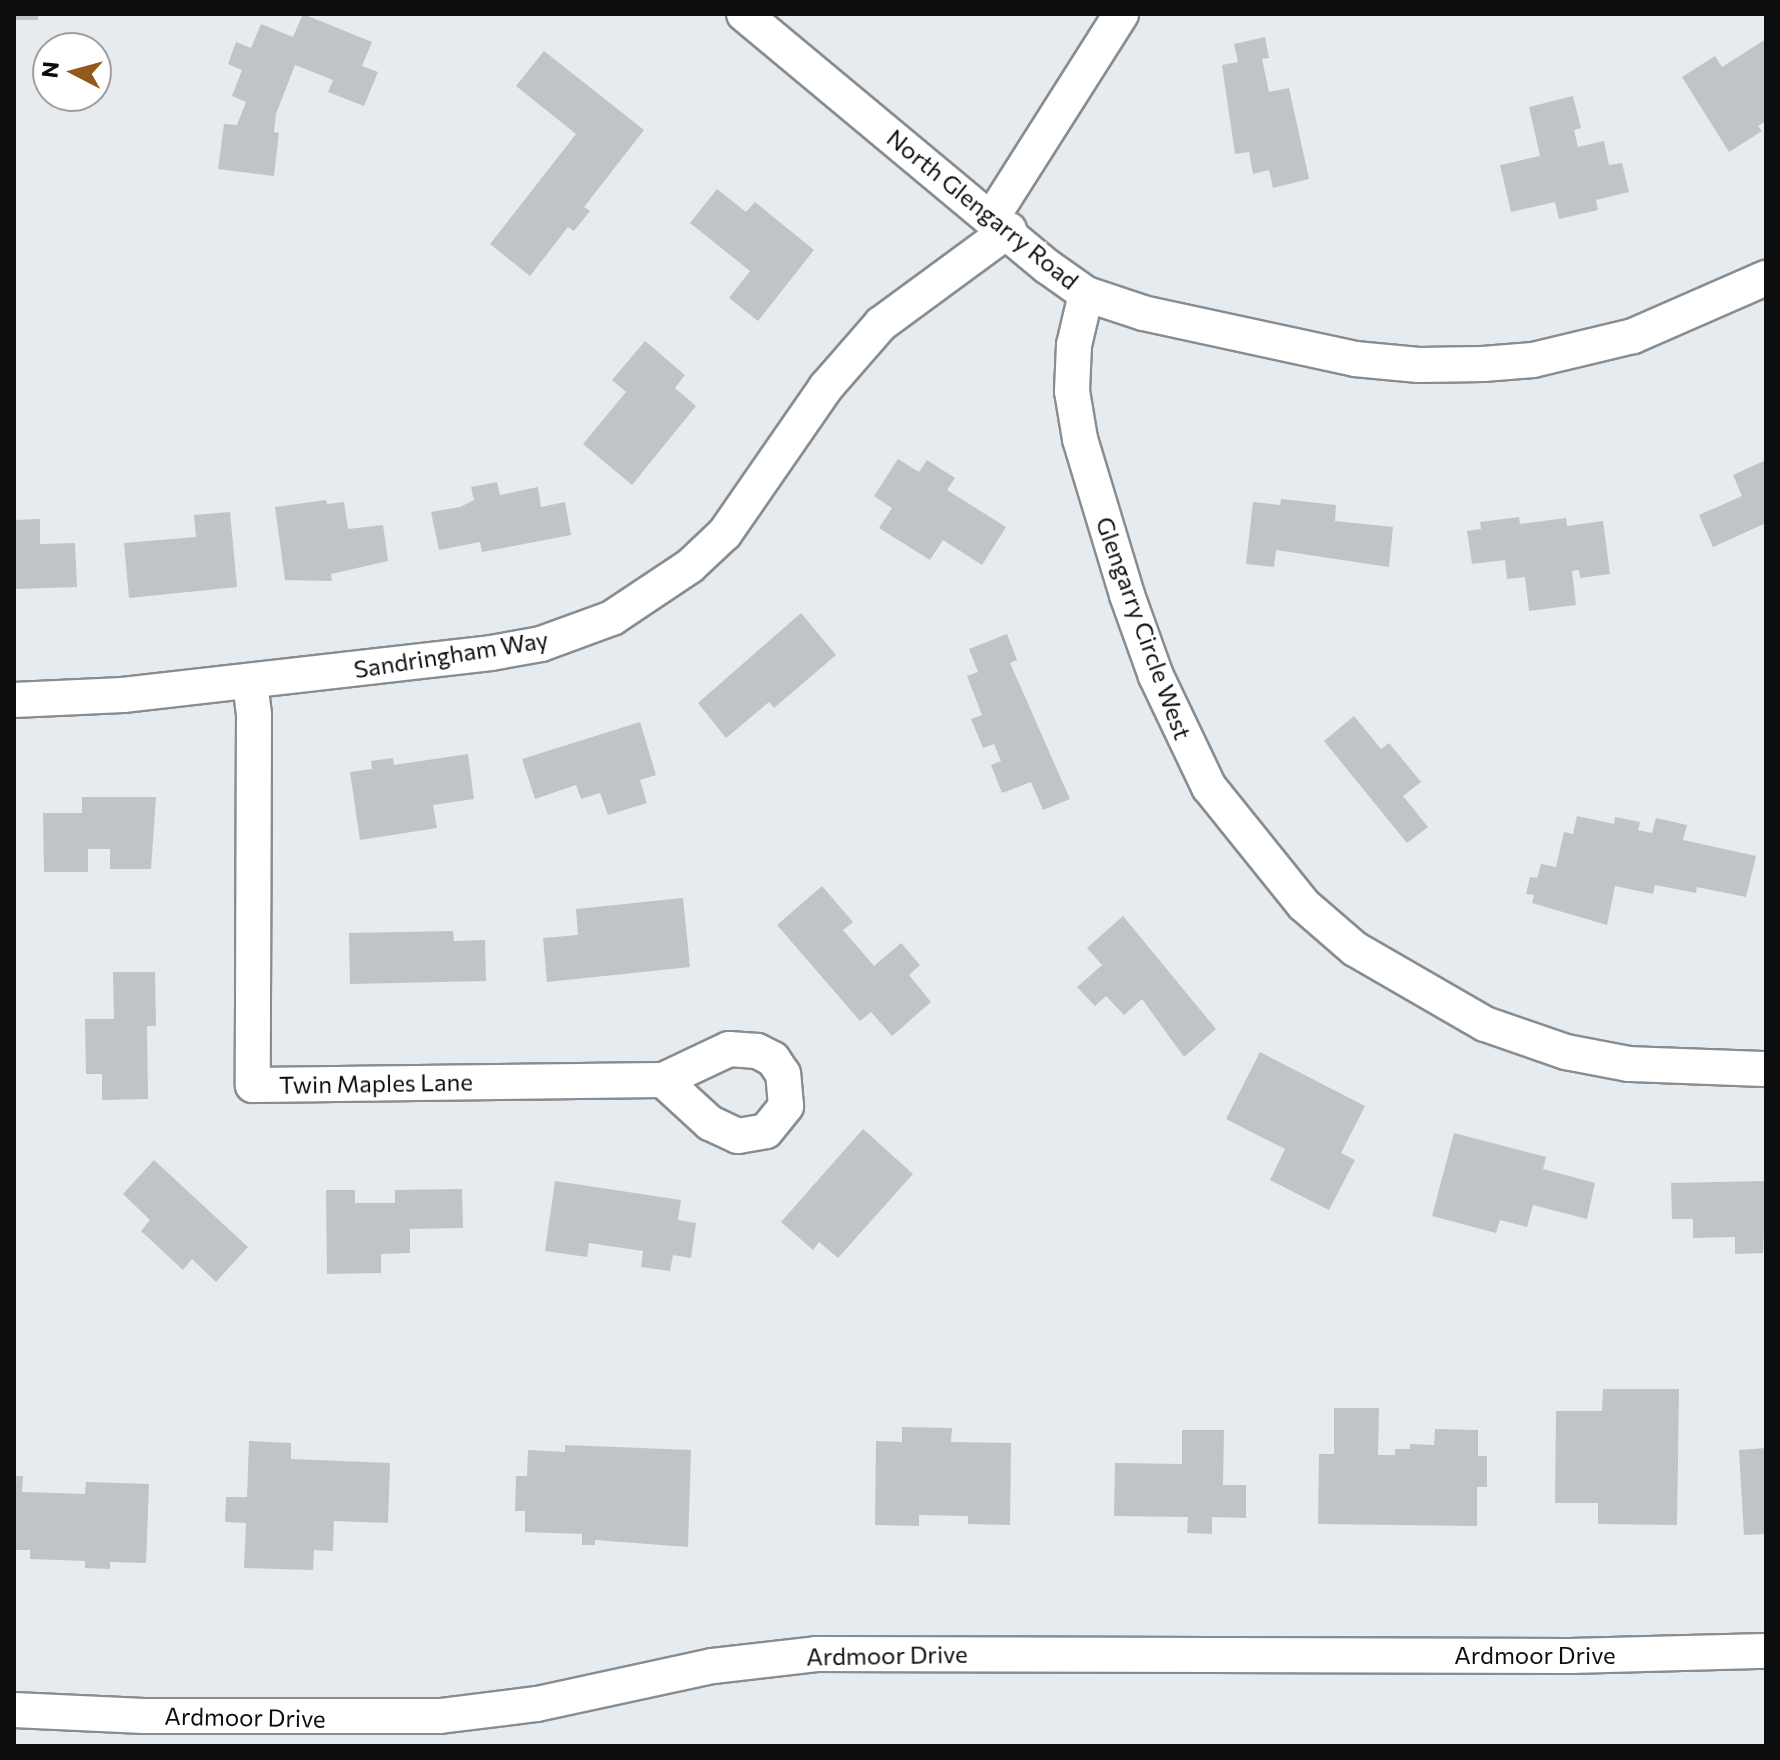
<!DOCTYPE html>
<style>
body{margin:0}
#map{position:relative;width:1780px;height:1760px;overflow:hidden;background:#e6ebef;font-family:Commissioner,sans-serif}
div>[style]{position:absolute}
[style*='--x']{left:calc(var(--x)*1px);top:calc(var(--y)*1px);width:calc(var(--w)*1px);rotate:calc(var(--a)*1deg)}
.building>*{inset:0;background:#bfc4c8;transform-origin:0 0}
.roads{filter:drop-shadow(2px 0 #888d91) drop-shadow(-2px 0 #888d91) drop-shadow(0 2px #888d91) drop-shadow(0 -2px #888d91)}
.minor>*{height:34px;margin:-17px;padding:0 17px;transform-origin:17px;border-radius:17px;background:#fff}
span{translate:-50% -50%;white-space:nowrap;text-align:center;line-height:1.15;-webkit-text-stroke:6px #fff;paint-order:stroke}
.street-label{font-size:24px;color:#0c0d0f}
.frame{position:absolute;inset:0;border:16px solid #0c0d0f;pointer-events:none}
.north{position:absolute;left:32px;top:32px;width:80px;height:80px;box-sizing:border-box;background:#fff;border:2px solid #9e9e9f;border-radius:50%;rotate:276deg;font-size:22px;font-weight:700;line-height:32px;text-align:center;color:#0c0d0f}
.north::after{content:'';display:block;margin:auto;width:28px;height:36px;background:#96591d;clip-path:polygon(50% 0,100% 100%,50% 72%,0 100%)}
</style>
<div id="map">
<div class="building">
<div style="left:14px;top:14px;width:24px;height:6px"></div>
<div style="clip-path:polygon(303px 14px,372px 42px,362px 66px,378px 72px,364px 106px,328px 92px,333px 80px,295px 65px,276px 114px,274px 132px,279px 133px,274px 176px,218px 169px,224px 124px,237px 125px,246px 102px,232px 96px,242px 70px,228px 64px,236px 42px,251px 48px,261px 24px,293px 37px)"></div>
<div style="clip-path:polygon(1265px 37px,1269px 58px,1262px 59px,1269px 92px,1289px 88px,1309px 179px,1273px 188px,1269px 170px,1253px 174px,1249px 152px,1235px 154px,1222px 65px,1238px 62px,1234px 44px)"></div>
<div style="clip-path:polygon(1766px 39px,1766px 121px,1758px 126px,1762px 131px,1729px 152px,1682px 77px,1715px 56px,1722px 67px)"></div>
<div style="clip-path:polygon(544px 51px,644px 130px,584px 207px,590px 211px,574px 231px,568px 227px,530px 276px,490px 244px,576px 134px,516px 86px)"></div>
<div style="clip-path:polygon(1573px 96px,1581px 128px,1574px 130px,1578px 147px,1604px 141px,1609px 165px,1622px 163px,1629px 192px,1596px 200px,1598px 210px,1559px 219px,1555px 202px,1511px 212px,1500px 165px,1540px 156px,1529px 107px)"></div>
<div style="clip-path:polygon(717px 189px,746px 212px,755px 202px,814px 250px,758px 321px,729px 298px,750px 271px,690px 223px)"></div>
<div style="clip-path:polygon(645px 341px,685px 375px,675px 388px,696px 406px,632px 485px,583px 444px,626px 392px,612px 380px)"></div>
<div style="clip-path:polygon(898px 459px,919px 472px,927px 460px,955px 478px,947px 490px,1006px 527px,982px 565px,943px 540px,930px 560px,879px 528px,892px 508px,874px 496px)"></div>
<div style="clip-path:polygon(1766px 460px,1766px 523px,1713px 547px,1699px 515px,1742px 496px,1733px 475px)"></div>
<div style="clip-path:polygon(497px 482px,500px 495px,538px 487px,541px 507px,565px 502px,571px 535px,482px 552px,480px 542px,439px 550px,431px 512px,460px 507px,474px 500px,471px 487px)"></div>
<div style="clip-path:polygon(1281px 499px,1336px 505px,1335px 521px,1393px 527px,1389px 567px,1276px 550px,1274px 567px,1246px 564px,1253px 502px,1280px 505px)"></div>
<div style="clip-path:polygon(326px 500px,327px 504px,344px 502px,348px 529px,383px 525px,388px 561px,331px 574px,332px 581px,285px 580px,275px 507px)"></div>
<div style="clip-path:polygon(230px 512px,237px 587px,129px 598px,124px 543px,196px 537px,194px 515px)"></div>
<div style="clip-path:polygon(1519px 517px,1520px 524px,1566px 518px,1567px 526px,1603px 521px,1610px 574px,1580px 578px,1579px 570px,1572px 571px,1576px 605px,1529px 611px,1525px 577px,1507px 579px,1505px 560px,1472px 564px,1467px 531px,1481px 529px,1480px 522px)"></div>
<div style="clip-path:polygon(40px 519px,40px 544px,75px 543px,77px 587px,14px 589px,14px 520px)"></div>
<div style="clip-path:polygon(801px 613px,836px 655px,774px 708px,769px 702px,726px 738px,698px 703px)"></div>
<div style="clip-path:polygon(1007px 634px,1017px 660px,1010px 663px,1070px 799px,1043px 810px,1031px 782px,1002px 793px,991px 765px,1001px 761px,994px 744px,983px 748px,971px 719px,982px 715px,967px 676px,978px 672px,969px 649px)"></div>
<div style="clip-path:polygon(1354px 716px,1381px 749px,1389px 743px,1421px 782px,1403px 796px,1428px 827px,1407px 843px,1324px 741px)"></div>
<div style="clip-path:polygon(640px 722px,656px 775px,640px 780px,647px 803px,608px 815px,600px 793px,581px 799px,576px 785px,535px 799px,522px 759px)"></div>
<div style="clip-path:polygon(468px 754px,474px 799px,433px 805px,437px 828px,360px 840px,350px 772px,372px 769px,371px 761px,393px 758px,394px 765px)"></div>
<div style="clip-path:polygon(82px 797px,156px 797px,151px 869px,110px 869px,110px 849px,88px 849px,88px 872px,44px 872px,43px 813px,82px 813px)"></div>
<div style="clip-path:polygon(1577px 816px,1614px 824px,1615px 817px,1640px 822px,1638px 830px,1652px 833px,1656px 818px,1687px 825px,1683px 840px,1756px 856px,1746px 897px,1697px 887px,1696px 893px,1655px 885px,1653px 894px,1615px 886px,1607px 925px,1532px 903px,1534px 895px,1526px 894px,1530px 877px,1537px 878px,1541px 864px,1556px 867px,1564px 832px,1573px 834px)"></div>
<div style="clip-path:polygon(822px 886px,853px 922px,843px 930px,874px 966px,901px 943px,920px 965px,909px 975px,931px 1002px,892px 1036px,871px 1012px,860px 1021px,777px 925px)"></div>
<div style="clip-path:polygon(683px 898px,690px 967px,547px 982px,543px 938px,578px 935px,576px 909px)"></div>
<div style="clip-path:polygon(1123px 916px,1216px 1029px,1184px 1057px,1142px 999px,1124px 1015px,1106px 996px,1095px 1006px,1077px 987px,1102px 965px,1087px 948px)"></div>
<div style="clip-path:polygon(453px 931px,454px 941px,485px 940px,486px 981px,350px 984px,349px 933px)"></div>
<div style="clip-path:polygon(113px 972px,155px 972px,156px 1026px,147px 1026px,148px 1099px,102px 1100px,102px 1074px,86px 1074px,85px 1019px,114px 1019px)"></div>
<div style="clip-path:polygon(1260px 1052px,1365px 1106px,1341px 1153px,1355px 1160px,1329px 1210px,1270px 1180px,1285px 1149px,1226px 1119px)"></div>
<div style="clip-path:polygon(863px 1129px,913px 1174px,838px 1258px,819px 1242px,813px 1250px,781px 1222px)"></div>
<div style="clip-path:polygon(1454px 1133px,1546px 1157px,1543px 1169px,1595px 1183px,1587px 1219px,1533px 1205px,1527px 1227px,1500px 1220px,1496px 1233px,1432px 1216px)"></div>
<div style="clip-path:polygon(154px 1160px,248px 1247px,216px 1282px,192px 1259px,183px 1270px,141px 1231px,150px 1220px,123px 1194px)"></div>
<div style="clip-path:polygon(555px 1181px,681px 1200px,678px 1220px,696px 1223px,691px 1258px,673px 1255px,670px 1271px,641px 1267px,643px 1251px,589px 1243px,587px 1257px,545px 1251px)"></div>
<div style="clip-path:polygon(1766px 1181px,1763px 1253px,1735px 1254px,1735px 1237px,1693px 1238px,1693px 1219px,1672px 1219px,1671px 1183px)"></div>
<div style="clip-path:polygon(462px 1189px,463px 1228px,410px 1229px,410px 1253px,381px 1254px,381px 1273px,327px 1274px,326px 1190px,355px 1190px,355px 1203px,395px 1203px,395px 1190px)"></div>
<div style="clip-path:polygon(1603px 1389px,1679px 1389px,1677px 1525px,1598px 1524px,1598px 1503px,1555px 1503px,1556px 1411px,1602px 1411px)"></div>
<div style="clip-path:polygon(1334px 1408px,1379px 1408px,1378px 1455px,1395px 1455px,1395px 1449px,1410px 1449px,1410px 1444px,1434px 1445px,1435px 1429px,1478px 1430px,1478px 1456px,1487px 1456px,1487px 1487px,1477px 1487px,1477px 1526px,1318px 1524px,1319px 1454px,1334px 1454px)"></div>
<div style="clip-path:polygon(902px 1427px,952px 1428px,951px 1442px,1011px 1443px,1010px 1525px,968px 1524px,968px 1516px,919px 1515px,919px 1526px,875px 1525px,876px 1441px,902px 1442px)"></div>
<div style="clip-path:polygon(1182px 1430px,1224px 1430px,1223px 1485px,1246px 1485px,1246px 1518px,1212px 1517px,1212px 1534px,1187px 1533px,1188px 1517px,1114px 1516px,1115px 1463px,1182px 1464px)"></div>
<div style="clip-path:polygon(249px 1441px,291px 1443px,291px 1459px,390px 1463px,388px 1523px,334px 1521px,333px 1551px,314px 1550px,313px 1570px,244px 1568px,246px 1523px,225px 1522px,226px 1497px,247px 1497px)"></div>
<div style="clip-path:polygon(565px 1445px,691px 1450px,688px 1547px,595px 1540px,595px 1545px,582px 1545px,582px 1534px,525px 1532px,525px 1511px,515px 1511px,516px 1476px,527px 1476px,528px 1450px,565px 1452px)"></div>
<div style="clip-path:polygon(1766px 1448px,1766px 1534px,1744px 1535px,1739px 1450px)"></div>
<div style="clip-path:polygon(14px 1476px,23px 1476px,22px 1492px,85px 1494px,86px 1482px,149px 1484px,146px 1563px,110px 1562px,110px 1569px,85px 1568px,85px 1561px,30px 1559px,30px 1550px,14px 1550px)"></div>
</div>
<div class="roads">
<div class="minor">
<div style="--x:744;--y:14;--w:396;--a:39.8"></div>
<div style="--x:1048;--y:267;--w:47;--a:35.4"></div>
<div style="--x:1086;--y:294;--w:60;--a:18.4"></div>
<div style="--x:1143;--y:313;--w:217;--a:12.2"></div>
<div style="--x:1355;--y:359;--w:64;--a:5.4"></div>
<div style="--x:1419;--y:365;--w:64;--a:-0.9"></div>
<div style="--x:1483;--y:364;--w:50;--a:-4.6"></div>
<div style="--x:1533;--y:360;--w:103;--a:-13.5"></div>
<div style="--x:1633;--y:336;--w:145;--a:-23.6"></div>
<div style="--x:993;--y:216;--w:239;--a:-57.6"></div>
<div style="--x:1086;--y:294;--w:52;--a:103.2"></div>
<div style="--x:1074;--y:345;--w:46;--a:92.5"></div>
<div style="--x:1072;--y:391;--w:49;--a:80.5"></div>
<div style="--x:1080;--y:439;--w:163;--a:73.2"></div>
<div style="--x:1127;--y:595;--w:86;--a:70.3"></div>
<div style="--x:1156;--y:676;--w:123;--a:64.5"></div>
<div style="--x:1209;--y:787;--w:151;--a:51.2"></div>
<div style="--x:1304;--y:905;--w:67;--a:40.8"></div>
<div style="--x:1355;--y:949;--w:150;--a:30"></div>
<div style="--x:1485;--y:1024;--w:86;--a:19.1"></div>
<div style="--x:1566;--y:1052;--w:64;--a:10.8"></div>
<div style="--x:1629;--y:1064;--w:137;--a:2.1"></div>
<div style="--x:250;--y:682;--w:33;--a:83"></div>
<div style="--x:254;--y:715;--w:370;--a:90.2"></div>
<div style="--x:253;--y:1085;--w:410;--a:-0.7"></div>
<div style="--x:663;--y:1080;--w:64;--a:42.5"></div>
<div style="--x:710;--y:1123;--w:31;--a:25"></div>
<div style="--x:738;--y:1136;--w:28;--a:-10"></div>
<div style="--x:766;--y:1131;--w:32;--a:-51"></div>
<div style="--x:786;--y:1106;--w:32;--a:-95"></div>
<div style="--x:783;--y:1074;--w:18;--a:-124"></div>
<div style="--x:773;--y:1059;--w:18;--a:-153"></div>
<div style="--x:757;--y:1051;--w:28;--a:-176"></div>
<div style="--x:729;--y:1049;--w:73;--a:154.8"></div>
<div style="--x:14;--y:700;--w:109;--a:-2.6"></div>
<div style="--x:123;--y:695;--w:370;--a:-6.5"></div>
<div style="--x:491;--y:653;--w:51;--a:-10.2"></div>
<div style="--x:541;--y:644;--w:76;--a:-20.1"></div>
<div style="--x:612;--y:618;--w:94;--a:-33.7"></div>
<div style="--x:690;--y:566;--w:48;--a:-43.3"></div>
<div style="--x:725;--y:533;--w:178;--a:-55.3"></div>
<div style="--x:826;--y:387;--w:84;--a:-48.9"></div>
<div style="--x:881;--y:324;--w:159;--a:-36.3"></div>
<div style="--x:14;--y:1710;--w:130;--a:2.6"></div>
<div style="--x:144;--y:1716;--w:296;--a:0"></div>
<div style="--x:440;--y:1716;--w:98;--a:-7.1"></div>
<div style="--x:537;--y:1704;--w:180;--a:-12.2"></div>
<div style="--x:713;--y:1666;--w:104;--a:-6.6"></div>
<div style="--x:816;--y:1654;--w:754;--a:0.15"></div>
<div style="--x:1570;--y:1656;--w:196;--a:-1.5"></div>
</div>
</div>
<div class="street-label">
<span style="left:983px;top:209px;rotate:39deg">North Glengarry Road</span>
<span style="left:1144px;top:628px;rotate:70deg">Glengarry Circle West</span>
<span style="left:451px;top:654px;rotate:-9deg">Sandringham Way</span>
<span style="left:376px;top:1083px;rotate:-1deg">Twin Maples Lane</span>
<span style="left:887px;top:1655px;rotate:-1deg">Ardmoor Drive</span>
<span style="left:1535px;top:1655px">Ardmoor Drive</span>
<span style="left:245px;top:1717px;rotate:1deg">Ardmoor Drive</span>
</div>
<div class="frame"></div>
<div class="north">N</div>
</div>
